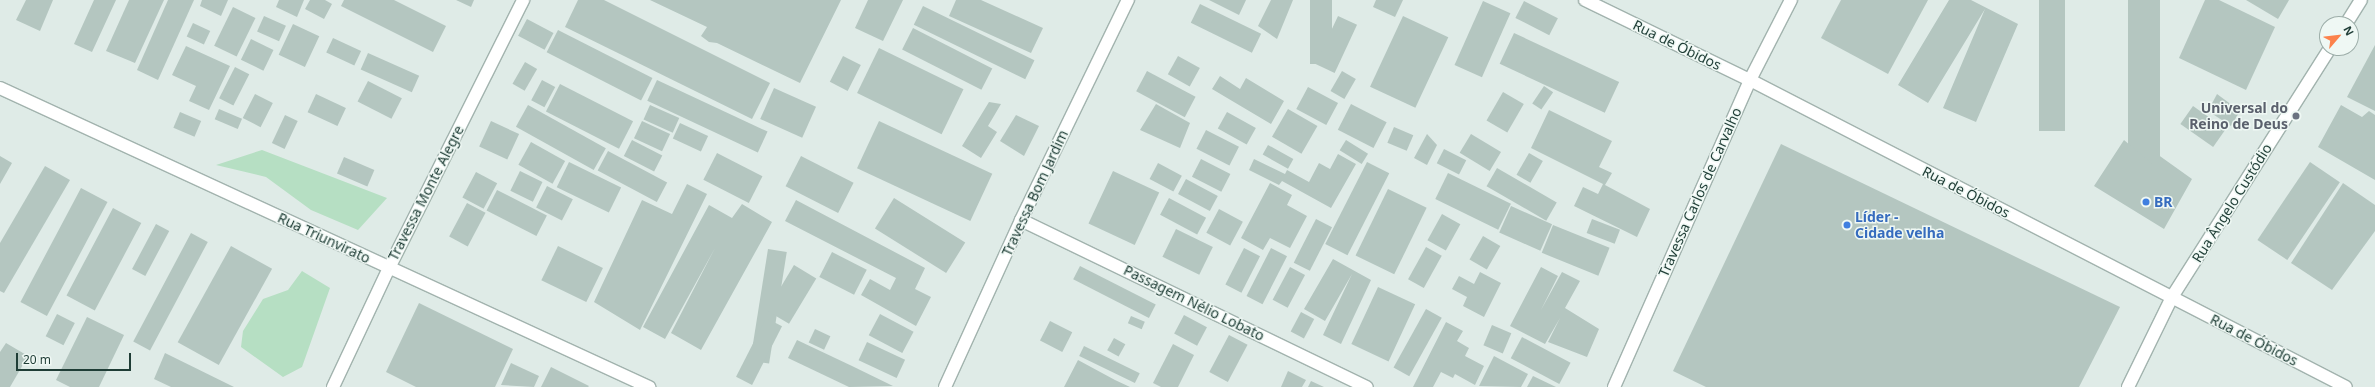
<!DOCTYPE html>
<meta charset="utf-8">
<style>
body{margin:0}
#map{position:relative;width:2375px;height:387px;overflow:hidden;background:#dfebe7;font-family:"Noto Sans",sans-serif}
div>[style]{position:absolute}
[style*='--x']{left:calc(var(--x)*1px);top:calc(var(--y)*1px);width:calc(var(--w)*1px);rotate:calc(var(--a)*1deg)}
.green>*{inset:0;background:#b6dfc3}
.building>*{inset:0;background:#b4c6c0;transform-origin:0 0}
.roads{filter:drop-shadow(1px 0 #a2b3ae) drop-shadow(-1px 0 #a2b3ae) drop-shadow(0 1px #a2b3ae) drop-shadow(0 -1px #a2b3ae)}
.minor>*{height:12px;margin:-6px;padding:0 6px;transform-origin:6px;border-radius:6px;background:#fff}
.dots>*{width:11px;height:11px;translate:-50% -50%;box-sizing:border-box;border:2px solid #eff8f4;border-radius:50%}
span{translate:-50% -50%;white-space:nowrap;text-align:center;line-height:1.15;-webkit-text-stroke:3px #eff8f4;paint-order:stroke}
.street-label{font-size:14px;color:#1f3d36}
.worship-label{font-size:14px;color:#5b616d;font-weight:700}
.right{translate:-100% -50%;text-align:right}
.shop-label{font-size:14px;color:#366cbe;font-weight:700}
.left{translate:0 -50%;text-align:left}
.north{position:absolute;left:2319px;top:16px;width:40px;height:40px;box-sizing:border-box;background:#eff8f4;border:1px solid #9cada8;border-radius:50%;rotate:62deg;font-size:11px;font-weight:700;line-height:16px;text-align:center;color:#1f3d36}
.north::after{content:'';display:block;margin:auto;width:14px;height:18px;background:#fc824c;clip-path:polygon(50% 0,100% 100%,50% 72%,0 100%)}
.scale{position:absolute;left:16px;top:353px;width:115px;height:18px;box-sizing:border-box;border:2px solid #1f3d36;border-top:0;padding-left:5px;font-size:12px;line-height:14px;white-space:nowrap;color:#1f3d36;-webkit-text-stroke:3px #eff8f4;paint-order:stroke}
</style>
<div id="map">
<div class="green">
<div style="clip-path:polygon(262px 150px,387px 198px,358px 230px,311px 210px,266px 177px,216px 165px)"></div>
<div style="clip-path:polygon(302px 271px,330px 288px,302px 367px,283px 377px,241px 347px,243px 331px,263px 299px,288px 290px)"></div>
</div>
<div class="building">
<div style="clip-path:polygon(26px 0,53px 0,40px 31px,16px 20px)"></div>
<div style="clip-path:polygon(94px 0,116px 0,92px 52px,74px 44px)"></div>
<div style="clip-path:polygon(129px 0,164px 0,135px 63px,106px 51px)"></div>
<div style="clip-path:polygon(168px 0,194px 0,158px 80px,137px 70px)"></div>
<div style="clip-path:polygon(202px 0,228px 0,221px 16px,200px 6px)"></div>
<div style="clip-path:polygon(279px 0,304px 0,297px 17px,276px 7px)"></div>
<div style="clip-path:polygon(310px 0,325px 0,332px 4px,324px 19px,305px 9px)"></div>
<div style="clip-path:polygon(344px 0,394px 0,446px 26px,433px 52px,341px 6px)"></div>
<div style="clip-path:polygon(456px 0,474px 0,471px 7px)"></div>
<div style="clip-path:polygon(578px 0,604px 0,770px 83px,752px 119px,565px 27px)"></div>
<div style="clip-path:polygon(650px 0,841px 0,800px 83px,717px 43px,709px 42px,701px 36px,707px 27px)"></div>
<div style="clip-path:polygon(868px 0,903px 0,883px 41px,855px 28px)"></div>
<div style="clip-path:polygon(956px 0,981px 0,1043px 28px,1031px 53px,949px 16px)"></div>
<div style="clip-path:polygon(1209px 0,1246px 0,1239px 15px)"></div>
<div style="clip-path:polygon(1271px 0,1293px 0,1277px 39px,1258px 26px)"></div>
<div style="left:1310px;top:0;width:22px;height:64px"></div>
<div style="clip-path:polygon(1376px 0,1403px 0,1395px 17px,1373px 7px)"></div>
<div style="clip-path:polygon(1841px 0,1928px 0,1888px 74px,1821px 38px)"></div>
<div style="clip-path:polygon(1949px 0,1971px 0,2018px 24px,1976px 122px,1943px 108px,1985px 9px,1928px 103px,1898px 85px)"></div>
<div style="left:2039px;top:0;width:26px;height:131px"></div>
<div style="left:2128px;top:0;width:32px;height:175px"></div>
<div style="clip-path:polygon(2205px 0,2219px 0,2275px 27px,2246px 90px,2179px 58px)"></div>
<div style="clip-path:polygon(2246px 0,2289px 0,2278px 19px)"></div>
<div style="left:1483px;top:1px;width:30px;height:70px;rotate:24deg"></div>
<div style="left:1524px;top:1px;width:38px;height:19px;rotate:27deg"></div>
<div style="left:1200px;top:4px;width:68px;height:21px;rotate:26deg"></div>
<div style="left:923px;top:6px;width:124px;height:21px;rotate:26deg"></div>
<div style="left:233px;top:7px;width:25px;height:43px;rotate:26deg"></div>
<div style="left:264px;top:16px;width:24px;height:17px;rotate:24deg"></div>
<div style="left:1338px;top:16px;width:21px;height:53px;rotate:25deg"></div>
<div style="left:1403px;top:16px;width:50px;height:78px;rotate:25deg"></div>
<div style="left:527px;top:19px;width:30px;height:19px;rotate:28deg"></div>
<div style="left:193px;top:23px;width:19px;height:15px;rotate:25deg"></div>
<div style="left:293px;top:24px;width:29px;height:34px;rotate:25deg"></div>
<div style="left:913px;top:28px;width:89px;height:24px;rotate:27deg"></div>
<div style="left:558px;top:30px;width:106px;height:25px;rotate:27deg"></div>
<div style="left:1514px;top:33px;width:116px;height:34px;rotate:25deg"></div>
<div style="left:333px;top:38px;width:31px;height:16px;rotate:25deg"></div>
<div style="left:251px;top:39px;width:25px;height:23px;rotate:26deg"></div>
<div style="clip-path:polygon(2375px 45px,2375px 111px,2347px 97px)"></div>
<div style="clip-path:polygon(186px 46px,230px 66px,209px 110px,189px 101px,196px 86px,172px 75px)"></div>
<div style="left:879px;top:48px;width:94px;height:50px;rotate:26deg"></div>
<div style="left:368px;top:53px;width:56px;height:18px;rotate:24deg"></div>
<div style="left:843px;top:56px;width:20px;height:29px;rotate:27deg"></div>
<div style="left:1178px;top:56px;width:25px;height:21px;rotate:29deg"></div>
<div style="left:525px;top:62px;width:14px;height:25px;rotate:30deg"></div>
<div style="left:235px;top:67px;width:16px;height:35px;rotate:27deg"></div>
<div style="left:1147px;top:71px;width:55px;height:23px;rotate:28deg"></div>
<div style="left:1342px;top:71px;width:16px;height:23px;rotate:30deg"></div>
<div style="clip-path:polygon(1220px 76px,1240px 89px,1246px 78px,1284px 101px,1271px 124px,1212px 89px)"></div>
<div style="left:542px;top:80px;width:15px;height:23px;rotate:28deg"></div>
<div style="left:657px;top:80px;width:122px;height:23px;rotate:25deg"></div>
<div style="left:368px;top:81px;width:38px;height:23px;rotate:27deg"></div>
<div style="left:560px;top:84px;width:82px;height:31px;rotate:27deg"></div>
<div style="left:1544px;top:86px;width:11px;height:21px;rotate:34deg"></div>
<div style="left:1308px;top:87px;width:34px;height:25px;rotate:28deg"></div>
<div style="left:774px;top:88px;width:46px;height:34px;rotate:24deg"></div>
<div style="left:1503px;top:92px;width:24px;height:33px;rotate:30deg"></div>
<div style="left:255px;top:94px;width:20px;height:27px;rotate:27deg"></div>
<div style="left:316px;top:94px;width:33px;height:20px;rotate:25deg"></div>
<div style="clip-path:polygon(2217px 94px,2240px 111px,2231px 126px,2208px 111px)"></div>
<div style="clip-path:polygon(989px 102px,1001px 104px,988px 126px,997px 132px,981px 158px,962px 146px)"></div>
<div style="clip-path:polygon(1156px 104px,1190px 123px,1180px 148px,1140px 130px)"></div>
<div style="left:1351px;top:104px;width:40px;height:29px;rotate:27deg"></div>
<div style="left:528px;top:105px;width:89px;height:25px;rotate:29deg"></div>
<div style="left:650px;top:105px;width:32px;height:16px;rotate:24deg"></div>
<div style="clip-path:polygon(2341px 105px,2362px 117px,2369px 111px,2375px 115px,2375px 180px,2318px 147px)"></div>
<div style="left:2193px;top:106px;width:40px;height:22px;rotate:35deg"></div>
<div style="left:219px;top:109px;width:25px;height:11px;rotate:23deg"></div>
<div style="left:1288px;top:109px;width:34px;height:32px;rotate:30deg"></div>
<div style="clip-path:polygon(1549px 110px,1612px 141px,1599px 167px,1612px 173px,1605px 185px,1650px 209px,1637px 237px,1574px 206px,1583px 187px,1598px 194px,1603px 184px,1531px 148px)"></div>
<div style="left:180px;top:112px;width:23px;height:17px;rotate:23deg"></div>
<div style="left:1227px;top:112px;width:33px;height:19px;rotate:29deg"></div>
<div style="left:285px;top:115px;width:14px;height:31px;rotate:25deg"></div>
<div style="clip-path:polygon(1016px 115px,1039px 126px,1024px 156px,1000px 141px)"></div>
<div style="left:491px;top:121px;width:31px;height:28px;rotate:25deg"></div>
<div style="left:642px;top:121px;width:31px;height:19px;rotate:25deg"></div>
<div style="left:879px;top:121px;width:125px;height:52px;rotate:25deg"></div>
<div style="left:680px;top:123px;width:31px;height:17px;rotate:25deg"></div>
<div style="left:1394px;top:127px;width:21px;height:17px;rotate:23deg"></div>
<div style="left:1206px;top:130px;width:37px;height:21px;rotate:27deg"></div>
<div style="clip-path:polygon(1427px 134px,1437px 145px,1427px 165px,1414px 158px)"></div>
<div style="left:1471px;top:134px;width:35px;height:22px;rotate:31deg"></div>
<div style="left:632px;top:140px;width:34px;height:18px;rotate:27deg"></div>
<div style="left:1346px;top:140px;width:26px;height:12px;rotate:32deg"></div>
<div style="clip-path:polygon(2124px 140px,2152px 164px,2157px 154px,2192px 179px,2164px 229px,2094px 186px)"></div>
<div style="left:531px;top:142px;width:39px;height:26px;rotate:29deg"></div>
<div style="clip-path:polygon(1781px 144px,2120px 307px,2079px 387px,1706px 387px,1673px 371px)"></div>
<div style="left:1268px;top:145px;width:29px;height:11px;rotate:29deg"></div>
<div style="left:1444px;top:149px;width:25px;height:16px;rotate:27deg"></div>
<div style="left:608px;top:151px;width:67px;height:22px;rotate:28deg"></div>
<div style="left:717px;top:153px;width:51px;height:30px;rotate:27deg"></div>
<div style="left:1529px;top:153px;width:16px;height:25px;rotate:30deg"></div>
<div style="clip-path:polygon(1338px 154px,1356px 164px,1331px 208px,1282px 181px,1279px 185px,1249px 170px,1254px 159px,1285px 174px,1287px 170px,1309px 182px,1319px 163px,1330px 169px)"></div>
<div style="clip-path:polygon(0 156px,12px 163px,0 184px)"></div>
<div style="left:801px;top:156px;width:59px;height:34px;rotate:27deg"></div>
<div style="left:344px;top:157px;width:33px;height:18px;rotate:23deg"></div>
<div style="left:1201px;top:159px;width:33px;height:20px;rotate:27deg"></div>
<div style="left:569px;top:162px;width:58px;height:28px;rotate:26deg"></div>
<div style="left:1367px;top:162px;width:25px;height:92px;rotate:27deg"></div>
<div style="left:2310px;top:162px;width:36px;height:94px;rotate:34deg"></div>
<div style="left:1158px;top:163px;width:27px;height:18px;rotate:28deg"></div>
<div style="clip-path:polygon(45px 166px,70px 180px,4px 293px,0 291px,0 243px)"></div>
<div style="left:1497px;top:168px;width:69px;height:21px;rotate:30deg"></div>
<div style="left:520px;top:171px;width:25px;height:22px;rotate:26deg"></div>
<div style="left:1113px;top:171px;width:51px;height:58px;rotate:25deg"></div>
<div style="left:476px;top:172px;width:24px;height:29px;rotate:28deg"></div>
<div style="left:1448px;top:173px;width:70px;height:29px;rotate:26deg"></div>
<div style="left:1186px;top:179px;width:36px;height:17px;rotate:28deg"></div>
<div style="clip-path:polygon(1270px 183px,1292px 195px,1287px 205px,1307px 216px,1290px 248px,1270px 238px,1263px 250px,1241px 238px)"></div>
<div style="clip-path:polygon(2343px 183px,2375px 205px,2375px 231px,2332px 290px,2291px 263px)"></div>
<div style="clip-path:polygon(687px 184px,707px 194px,640px 330px,594px 302px,642px 200px,672px 214px)"></div>
<div style="left:547px;top:186px;width:29px;height:24px;rotate:27deg"></div>
<div style="left:81px;top:188px;width:30px;height:129px;rotate:28deg"></div>
<div style="left:1388px;top:189px;width:43px;height:74px;rotate:26deg"></div>
<div style="left:497px;top:190px;width:56px;height:23px;rotate:27deg"></div>
<div style="left:894px;top:198px;width:84px;height:36px;rotate:32deg"></div>
<div style="left:1169px;top:198px;width:42px;height:19px;rotate:28deg"></div>
<div style="clip-path:polygon(796px 200px,925px 268px,915px 289px,931px 297px,916px 326px,861px 295px,870px 279px,890px 290px,896px 278px,785px 221px)"></div>
<div style="left:467px;top:203px;width:21px;height:38px;rotate:28deg"></div>
<div style="clip-path:polygon(742px 204px,772px 222px,701px 350px,671px 333px,715px 248px,665px 339px,643px 327px,709px 205px,732px 218px)"></div>
<div style="left:1511px;top:206px;width:45px;height:29px;rotate:24deg"></div>
<div style="left:113px;top:208px;width:32px;height:99px;rotate:28deg"></div>
<div style="left:1219px;top:209px;width:27px;height:27px;rotate:28deg"></div>
<div style="left:1442px;top:214px;width:21px;height:30px;rotate:29deg"></div>
<div style="left:1316px;top:219px;width:18px;height:49px;rotate:27deg"></div>
<div style="left:1592px;top:219px;width:30px;height:15px;rotate:21deg"></div>
<div style="left:156px;top:224px;width:15px;height:51px;rotate:28deg"></div>
<div style="left:1553px;top:225px;width:61px;height:30px;rotate:22deg"></div>
<div style="left:1176px;top:229px;width:41px;height:31px;rotate:26deg"></div>
<div style="left:191px;top:233px;width:19px;height:123px;rotate:28deg"></div>
<div style="left:1483px;top:236px;width:20px;height:27px;rotate:30deg"></div>
<div style="left:231px;top:246px;width:47px;height:110px;rotate:29deg"></div>
<div style="left:558px;top:246px;width:50px;height:38px;rotate:26deg"></div>
<div style="left:1426px;top:247px;width:18px;height:37px;rotate:29deg"></div>
<div style="left:1244px;top:248px;width:18px;height:41px;rotate:27deg"></div>
<div style="left:1271px;top:248px;width:18px;height:54px;rotate:27deg"></div>
<div style="left:768px;top:249px;width:19px;height:113px;rotate:9deg"></div>
<div style="left:832px;top:252px;width:39px;height:28px;rotate:27deg"></div>
<div style="clip-path:polygon(1333px 259px,1371px 280px,1341px 344px,1323px 335px,1352px 274px,1325px 321px,1304px 309px)"></div>
<div style="left:794px;top:265px;width:26px;height:53px;rotate:31deg"></div>
<div style="left:1080px;top:266px;width:85px;height:15px;rotate:27deg"></div>
<div style="left:1290px;top:267px;width:17px;height:37px;rotate:28deg"></div>
<div style="clip-path:polygon(1541px 267px,1558px 276px,1541px 310px,1562px 272px,1580px 281px,1565px 308px,1599px 329px,1587px 357px,1548px 342px,1560px 318px,1545px 344px,1510px 326px)"></div>
<div style="clip-path:polygon(1480px 272px,1501px 283px,1484px 317px,1463px 306px,1467px 297px,1452px 289px,1459px 276px,1474px 284px)"></div>
<div style="left:1378px;top:287px;width:41px;height:63px;rotate:25deg"></div>
<div style="clip-path:polygon(419px 303px,513px 349px,495px 387px,416px 387px,386px 372px)"></div>
<div style="left:1426px;top:309px;width:18px;height:67px;rotate:29deg"></div>
<div style="left:1301px;top:312px;width:15px;height:22px;rotate:28deg"></div>
<div style="left:57px;top:314px;width:20px;height:25px;rotate:27deg"></div>
<div style="left:880px;top:314px;width:38px;height:24px;rotate:28deg"></div>
<div style="left:1184px;top:315px;width:26px;height:21px;rotate:28deg"></div>
<div style="left:1131px;top:316px;width:15px;height:8px;rotate:23deg"></div>
<div style="clip-path:polygon(87px 317px,124px 335px,99px 387px,70px 387px,56px 380px)"></div>
<div style="left:766px;top:318px;width:18px;height:66px;rotate:27deg"></div>
<div style="left:1050px;top:321px;width:25px;height:22px;rotate:27deg"></div>
<div style="clip-path:polygon(1446px 322px,1463px 331px,1457px 341px,1469px 348px,1465px 356px,1484px 366px,1475px 385px,1455px 374px,1453px 378px,1441px 372px,1433px 387px,1413px 387px)"></div>
<div style="left:1492px;top:325px;width:21px;height:22px;rotate:23deg"></div>
<div style="left:815px;top:329px;width:17px;height:15px;rotate:25deg"></div>
<div style="left:1229px;top:335px;width:21px;height:42px;rotate:28deg"></div>
<div style="left:1522px;top:337px;width:55px;height:24px;rotate:28deg"></div>
<div style="left:1114px;top:338px;width:13px;height:14px;rotate:29deg"></div>
<div style="clip-path:polygon(797px 340px,852px 366px,893px 386px,849px 387px,788px 358px)"></div>
<div style="left:867px;top:342px;width:42px;height:20px;rotate:25deg"></div>
<div style="clip-path:polygon(6px 343px,28px 356px,10px 387px,0 387px,0 352px)"></div>
<div style="clip-path:polygon(1173px 344px,1194px 355px,1178px 387px,1161px 387px,1153px 383px)"></div>
<div style="left:1084px;top:346px;width:62px;height:11px;rotate:26deg"></div>
<div style="clip-path:polygon(165px 353px,234px 387px,171px 387px,154px 379px)"></div>
<div style="clip-path:polygon(1494px 356px,1528px 374px,1521px 387px,1479px 386px)"></div>
<div style="clip-path:polygon(1078px 360px,1115px 380px,1130px 387px,1064px 387px)"></div>
<div style="clip-path:polygon(511px 363px,539px 376px,534px 387px,501px 385px)"></div>
<div style="clip-path:polygon(551px 367px,589px 386px,588px 387px,541px 387px)"></div>
<div style="clip-path:polygon(1288px 371px,1306px 380px,1302px 387px,1281px 387px)"></div>
<div style="clip-path:polygon(1533px 376px,1556px 387px,1527px 387px)"></div>
<div style="clip-path:polygon(1311px 381px,1324px 387px,1308px 387px)"></div>
</div>
<div class="roads">
<div class="minor">
<div style="--x:1585;--y:0;--w:183;--a:25.9"></div>
<div style="--x:1750;--y:80;--w:670;--a:27.25"></div>
<div style="--x:2346;--y:24;--w:28;--a:-58"></div>
<div style="--x:0;--y:88;--w:715;--a:24.74"></div>
<div style="--x:1021;--y:220;--w:384;--a:25.8"></div>
<div style="--x:333;--y:387;--w:132;--a:-64.8"></div>
<div style="--x:389;--y:268;--w:300;--a:-63.4"></div>
<div style="--x:945;--y:387;--w:183;--a:-65.5"></div>
<div style="--x:1021;--y:220;--w:245;--a:-64.1"></div>
<div style="--x:1614;--y:387;--w:336;--a:-66.1"></div>
<div style="--x:1750;--y:80;--w:90;--a:-62.9"></div>
<div style="--x:2128;--y:387;--w:100;--a:-63.9"></div>
<div style="--x:2172;--y:297;--w:295;--a:-57.6"></div>
</div>
</div>
<div class="dots">
<div style="left:2296px;top:116px;background:#6b7280"></div>
<div style="left:2146px;top:202px;background:#3f7fe0"></div>
<div style="left:1847px;top:225px;background:#3f7fe0"></div>
</div>
<div class="street-label">
<span style="left:1677px;top:45px;rotate:26deg">Rua de Óbidos</span>
<span style="left:1700px;top:192px;rotate:-66deg">Travessa Carlos de Carvalho</span>
<span style="left:1966px;top:192px;rotate:27deg">Rua de Óbidos</span>
<span style="left:426px;top:193px;rotate:-63deg">Travessa Monte Alegre</span>
<span style="left:1035px;top:193px;rotate:-65deg">Travessa Bom Jardim</span>
<span style="left:2232px;top:203px;rotate:-58deg">Rua Ângelo Custódio</span>
<span style="left:324px;top:238px;rotate:25deg">Rua Triunvirato</span>
<span style="left:1194px;top:303px;rotate:26deg">Passagem Nélio Lobato</span>
<span style="left:2254px;top:340px;rotate:27deg">Rua de Óbidos</span>
</div>
<div class="worship-label">
<span class="right" style="left:2288px;top:116px">Universal do<br>Reino de Deus</span>
</div>
<div class="shop-label">
<span class="left" style="left:2154px;top:202px">BR</span>
<span class="left" style="left:1855px;top:225px">Líder -<br>Cidade velha</span>
</div>
<div class="north">N</div>
<div class="scale">20 m</div>
</div>
